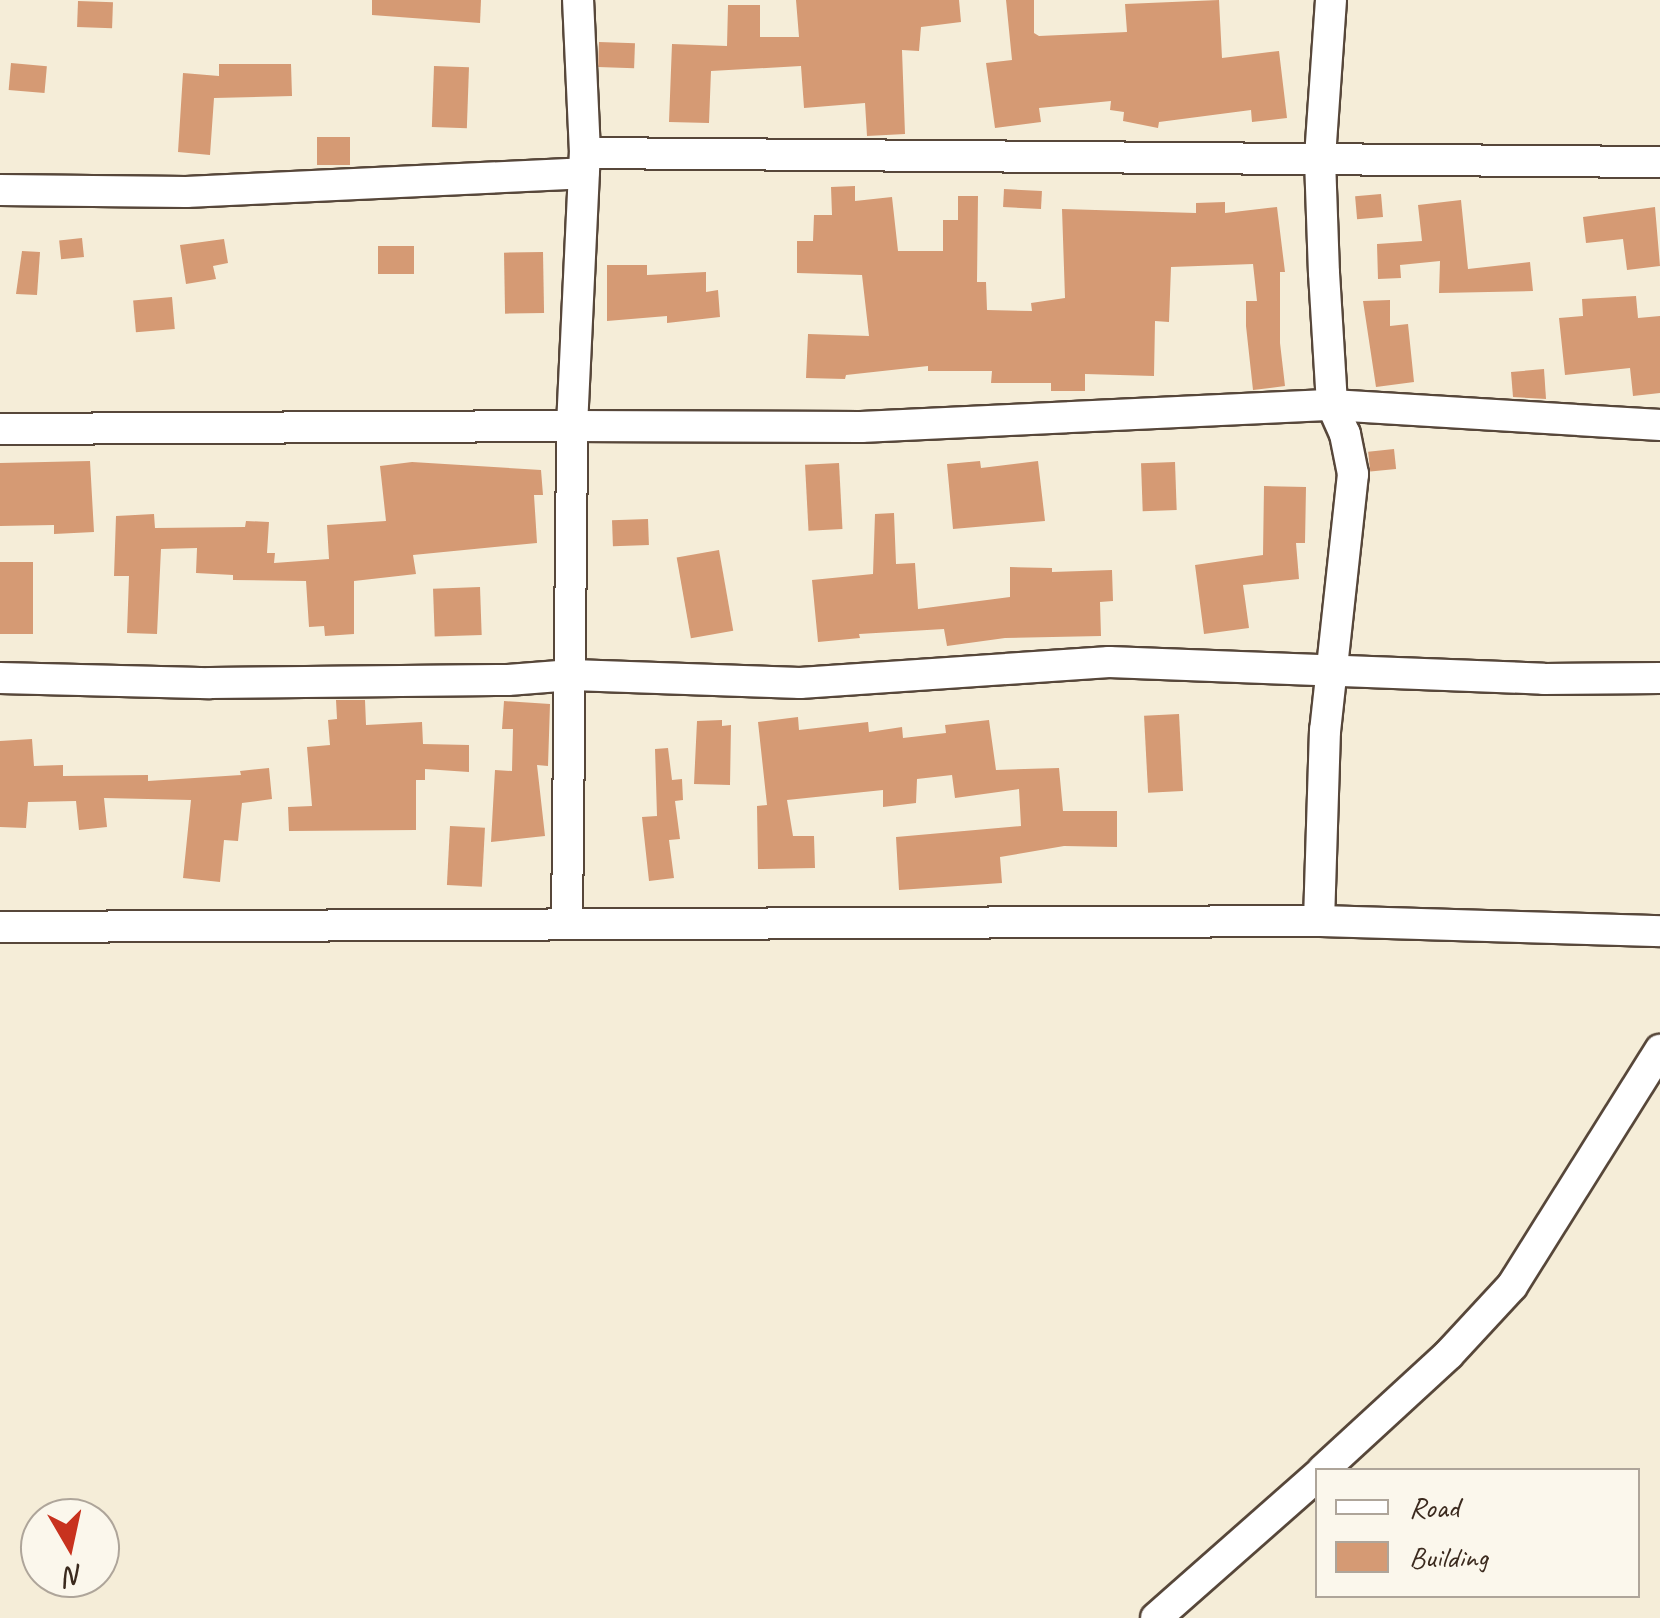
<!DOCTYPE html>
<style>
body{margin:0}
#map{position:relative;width:1660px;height:1618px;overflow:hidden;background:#f5edd8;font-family:Caveat,sans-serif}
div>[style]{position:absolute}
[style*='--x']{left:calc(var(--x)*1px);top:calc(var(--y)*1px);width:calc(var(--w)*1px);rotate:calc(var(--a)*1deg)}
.building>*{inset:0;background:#d59a74;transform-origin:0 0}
.roads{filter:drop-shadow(2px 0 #57473a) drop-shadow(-2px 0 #57473a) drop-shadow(0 2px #57473a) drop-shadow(0 -2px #57473a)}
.minor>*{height:30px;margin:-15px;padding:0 15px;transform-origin:15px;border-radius:15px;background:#fff}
span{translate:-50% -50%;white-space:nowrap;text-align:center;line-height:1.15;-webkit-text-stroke:9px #fbf7ec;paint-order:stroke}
.legend{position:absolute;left:1315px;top:1468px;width:325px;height:130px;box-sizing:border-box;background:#fbf7ec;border:2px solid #aea59a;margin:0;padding:12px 18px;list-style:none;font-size:30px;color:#3b2a1e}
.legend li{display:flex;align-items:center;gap:20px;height:50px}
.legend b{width:50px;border:2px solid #aea59a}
.north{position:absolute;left:20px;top:1498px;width:100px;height:100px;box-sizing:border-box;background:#fbf7ec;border:2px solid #aea59a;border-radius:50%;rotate:171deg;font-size:28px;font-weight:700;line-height:40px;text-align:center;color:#3b2a1e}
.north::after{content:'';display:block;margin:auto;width:35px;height:45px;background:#c8321e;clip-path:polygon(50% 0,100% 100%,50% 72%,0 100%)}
</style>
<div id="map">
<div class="building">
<div style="clip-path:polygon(372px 0,481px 0,480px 23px,372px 15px)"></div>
<div style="clip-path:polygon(796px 0,959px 0,961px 22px,921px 27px,919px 51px,902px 50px,905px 134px,867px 136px,865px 103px,804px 108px,801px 66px,711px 71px,709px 123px,669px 122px,672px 44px,727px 46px,728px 5px,760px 5px,760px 37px,799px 37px)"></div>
<div style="clip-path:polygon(1006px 0,1034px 0,1034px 33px,1039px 36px,1127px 32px,1125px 4px,1219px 0,1222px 58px,1279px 51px,1287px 118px,1252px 122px,1251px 110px,1159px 122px,1158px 128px,1123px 121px,1124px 112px,1110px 110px,1111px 101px,1039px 108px,1041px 122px,995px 128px,986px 63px,1012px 60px)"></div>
<div style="left:78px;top:1px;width:35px;height:26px;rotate:2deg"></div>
<div style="left:599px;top:42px;width:36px;height:25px;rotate:2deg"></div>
<div style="left:11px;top:63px;width:36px;height:27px;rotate:5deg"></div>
<div style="clip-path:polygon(219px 64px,291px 64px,292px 96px,214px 98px,210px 155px,178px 152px,183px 73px,219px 76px)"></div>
<div style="left:434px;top:66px;width:35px;height:61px;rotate:2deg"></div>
<div style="left:317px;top:137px;width:33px;height:28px"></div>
<div style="clip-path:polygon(855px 186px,855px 201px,892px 197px,898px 251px,943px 251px,943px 220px,958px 220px,958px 196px,978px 196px,977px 282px,986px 282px,987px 310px,1032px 311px,1031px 303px,1065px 298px,1062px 209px,1196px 213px,1196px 203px,1225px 202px,1225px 213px,1277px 207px,1285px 272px,1280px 272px,1280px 343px,1285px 386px,1253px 390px,1246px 326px,1246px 301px,1257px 301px,1253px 264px,1171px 267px,1169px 322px,1155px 321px,1154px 376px,1085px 374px,1085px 391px,1051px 391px,1051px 383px,991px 383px,992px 371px,928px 371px,928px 366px,846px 375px,845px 379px,806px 378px,808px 334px,869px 336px,862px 275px,797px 273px,797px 241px,813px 241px,814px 215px,832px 215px,831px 187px)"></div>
<div style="left:1004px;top:189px;width:38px;height:18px;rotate:3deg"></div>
<div style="left:1381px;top:194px;width:23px;height:26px;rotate:85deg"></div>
<div style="clip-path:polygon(1461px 200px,1468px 269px,1530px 262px,1533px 291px,1439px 293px,1440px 261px,1400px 265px,1401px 278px,1378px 279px,1377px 244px,1422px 241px,1418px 205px)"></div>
<div style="clip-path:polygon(1655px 207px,1660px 266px,1627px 270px,1623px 239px,1586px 243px,1583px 217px)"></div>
<div style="left:82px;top:238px;width:19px;height:23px;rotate:84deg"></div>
<div style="clip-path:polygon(224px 239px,228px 263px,213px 266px,216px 279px,186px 284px,180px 245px)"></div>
<div style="left:378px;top:246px;width:36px;height:28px"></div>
<div style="clip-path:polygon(22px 251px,40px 252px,37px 295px,16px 294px)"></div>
<div style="left:543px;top:252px;width:61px;height:39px;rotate:89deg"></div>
<div style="clip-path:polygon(607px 265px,647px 265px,647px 275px,706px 272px,706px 292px,718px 290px,720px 317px,667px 323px,667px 316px,607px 321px)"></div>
<div style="clip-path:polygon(1636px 296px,1638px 318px,1660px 316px,1660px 393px,1633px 396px,1630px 368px,1565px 375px,1559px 318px,1583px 316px,1582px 299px)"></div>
<div style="left:172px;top:297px;width:32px;height:39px;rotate:85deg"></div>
<div style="clip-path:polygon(1390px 300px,1390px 326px,1408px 324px,1414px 382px,1376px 387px,1363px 301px)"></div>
<div style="clip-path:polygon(1544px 369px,1546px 399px,1513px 397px,1511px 372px)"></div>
<div style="left:1394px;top:449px;width:20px;height:26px;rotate:84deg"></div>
<div style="clip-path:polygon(90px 461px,94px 532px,54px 534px,54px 525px,0 526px,0 463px)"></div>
<div style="clip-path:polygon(980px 461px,981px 468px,1038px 461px,1045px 521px,953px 529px,947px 464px)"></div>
<div style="clip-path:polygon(412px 462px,541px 470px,543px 495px,534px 495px,537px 543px,413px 555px,416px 574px,354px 581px,354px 634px,325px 636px,324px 626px,309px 627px,306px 581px,233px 580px,233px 575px,196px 573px,197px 548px,161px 549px,157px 634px,127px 633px,129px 576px,114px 576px,116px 516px,154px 514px,155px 528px,245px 527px,246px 521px,269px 522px,267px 553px,275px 553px,274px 563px,329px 559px,327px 525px,386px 521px,380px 466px)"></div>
<div style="left:1175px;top:462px;width:48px;height:34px;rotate:88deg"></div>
<div style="left:839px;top:463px;width:66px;height:34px;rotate:87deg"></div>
<div style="clip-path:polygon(1264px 486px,1306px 487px,1305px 543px,1296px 543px,1299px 579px,1243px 585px,1249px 628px,1204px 634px,1195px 565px,1263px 555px)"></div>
<div style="clip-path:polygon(894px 513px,896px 564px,915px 563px,918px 609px,1010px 597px,1010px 567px,1052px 568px,1052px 572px,1112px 570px,1113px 601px,1100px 602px,1101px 636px,1005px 638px,947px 646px,944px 629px,859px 634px,860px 638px,818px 642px,812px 580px,873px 574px,875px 514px)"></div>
<div style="left:648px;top:519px;width:26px;height:36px;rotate:88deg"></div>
<div style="left:719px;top:550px;width:82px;height:43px;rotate:80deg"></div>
<div style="left:0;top:562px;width:33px;height:72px"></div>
<div style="left:480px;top:587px;width:48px;height:47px;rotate:88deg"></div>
<div style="clip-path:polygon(336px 700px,365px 700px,366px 725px,422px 722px,423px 744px,469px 745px,469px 772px,425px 769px,425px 780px,416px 780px,416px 830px,289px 831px,288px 807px,312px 806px,307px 747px,330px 745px,328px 720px,337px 719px)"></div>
<div style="clip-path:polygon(504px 701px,550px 704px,548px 766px,537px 765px,545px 836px,491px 842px,495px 770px,512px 771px,513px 729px,502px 729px)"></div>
<div style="left:1179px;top:714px;width:77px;height:35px;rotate:87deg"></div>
<div style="clip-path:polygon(798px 717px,799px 730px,868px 722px,869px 732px,902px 727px,903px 738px,946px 733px,945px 725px,989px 720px,996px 770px,1059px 768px,1063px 811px,1117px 811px,1117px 847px,1064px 846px,1000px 857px,1002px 883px,899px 890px,896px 837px,1021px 826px,1019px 789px,955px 798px,952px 775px,917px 779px,916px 803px,883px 807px,883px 790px,787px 800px,793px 836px,814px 836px,815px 868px,758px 869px,757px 806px,767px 805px,758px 722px)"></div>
<div style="clip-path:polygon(722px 720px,722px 726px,731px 725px,730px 785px,694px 784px,697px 721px)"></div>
<div style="clip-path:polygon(32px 739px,34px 766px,63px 765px,63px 776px,148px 775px,148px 781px,241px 775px,240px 771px,269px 768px,272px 799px,242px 803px,238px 841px,224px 840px,220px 882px,183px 878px,191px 800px,104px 798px,107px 827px,79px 830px,76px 801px,28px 802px,26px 828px,0 827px,0 741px)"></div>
<div style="clip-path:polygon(668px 748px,672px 780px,682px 779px,683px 800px,675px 801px,680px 839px,669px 840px,674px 878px,649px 881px,642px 817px,657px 816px,655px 749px)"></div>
<div style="left:450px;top:826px;width:35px;height:59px;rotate:3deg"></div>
</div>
<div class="roads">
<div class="minor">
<div style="--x:1331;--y:0;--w:159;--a:94"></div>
<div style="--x:1320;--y:159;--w:114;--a:88"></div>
<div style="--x:1324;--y:273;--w:132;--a:86.5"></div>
<div style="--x:1332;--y:405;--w:32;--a:66"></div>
<div style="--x:1345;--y:434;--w:41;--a:78.7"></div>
<div style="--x:1353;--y:474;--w:258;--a:96.2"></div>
<div style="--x:1325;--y:730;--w:191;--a:91.8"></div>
<div style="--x:1319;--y:921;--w:341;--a:1.7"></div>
<div style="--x:585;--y:153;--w:1075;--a:0.48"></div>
<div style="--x:0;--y:190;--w:186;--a:0.6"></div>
<div style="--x:186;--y:192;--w:398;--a:-2.7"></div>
<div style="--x:0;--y:429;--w:572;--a:-0.3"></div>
<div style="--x:572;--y:426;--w:273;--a:-87.3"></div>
<div style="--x:585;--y:153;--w:153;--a:-92.6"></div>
<div style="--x:0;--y:678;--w:210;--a:1.4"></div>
<div style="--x:210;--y:683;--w:298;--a:-0.6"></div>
<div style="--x:508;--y:680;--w:64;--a:-4.5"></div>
<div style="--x:572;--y:675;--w:228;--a:2"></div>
<div style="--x:800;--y:683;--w:310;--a:-3.9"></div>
<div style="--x:1109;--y:662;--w:435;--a:2.2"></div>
<div style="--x:1544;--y:679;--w:116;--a:-0.5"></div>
<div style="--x:567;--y:924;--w:498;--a:-89.4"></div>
<div style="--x:572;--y:426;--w:289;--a:0.2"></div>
<div style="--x:861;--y:427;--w:472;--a:-2.7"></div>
<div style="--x:1332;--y:405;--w:329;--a:3.5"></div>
<div style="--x:0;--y:927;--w:1319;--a:-0.26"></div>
<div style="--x:1323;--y:1470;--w:171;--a:-42.6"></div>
<div style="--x:1449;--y:1354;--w:93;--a:-47.2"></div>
<div style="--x:1512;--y:1286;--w:279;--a:-57.9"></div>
<div style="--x:1156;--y:1618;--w:216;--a:-41.4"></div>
</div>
</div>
<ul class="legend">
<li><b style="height:12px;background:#fff"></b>Road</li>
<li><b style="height:28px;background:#d59a74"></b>Building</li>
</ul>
<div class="north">N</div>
</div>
